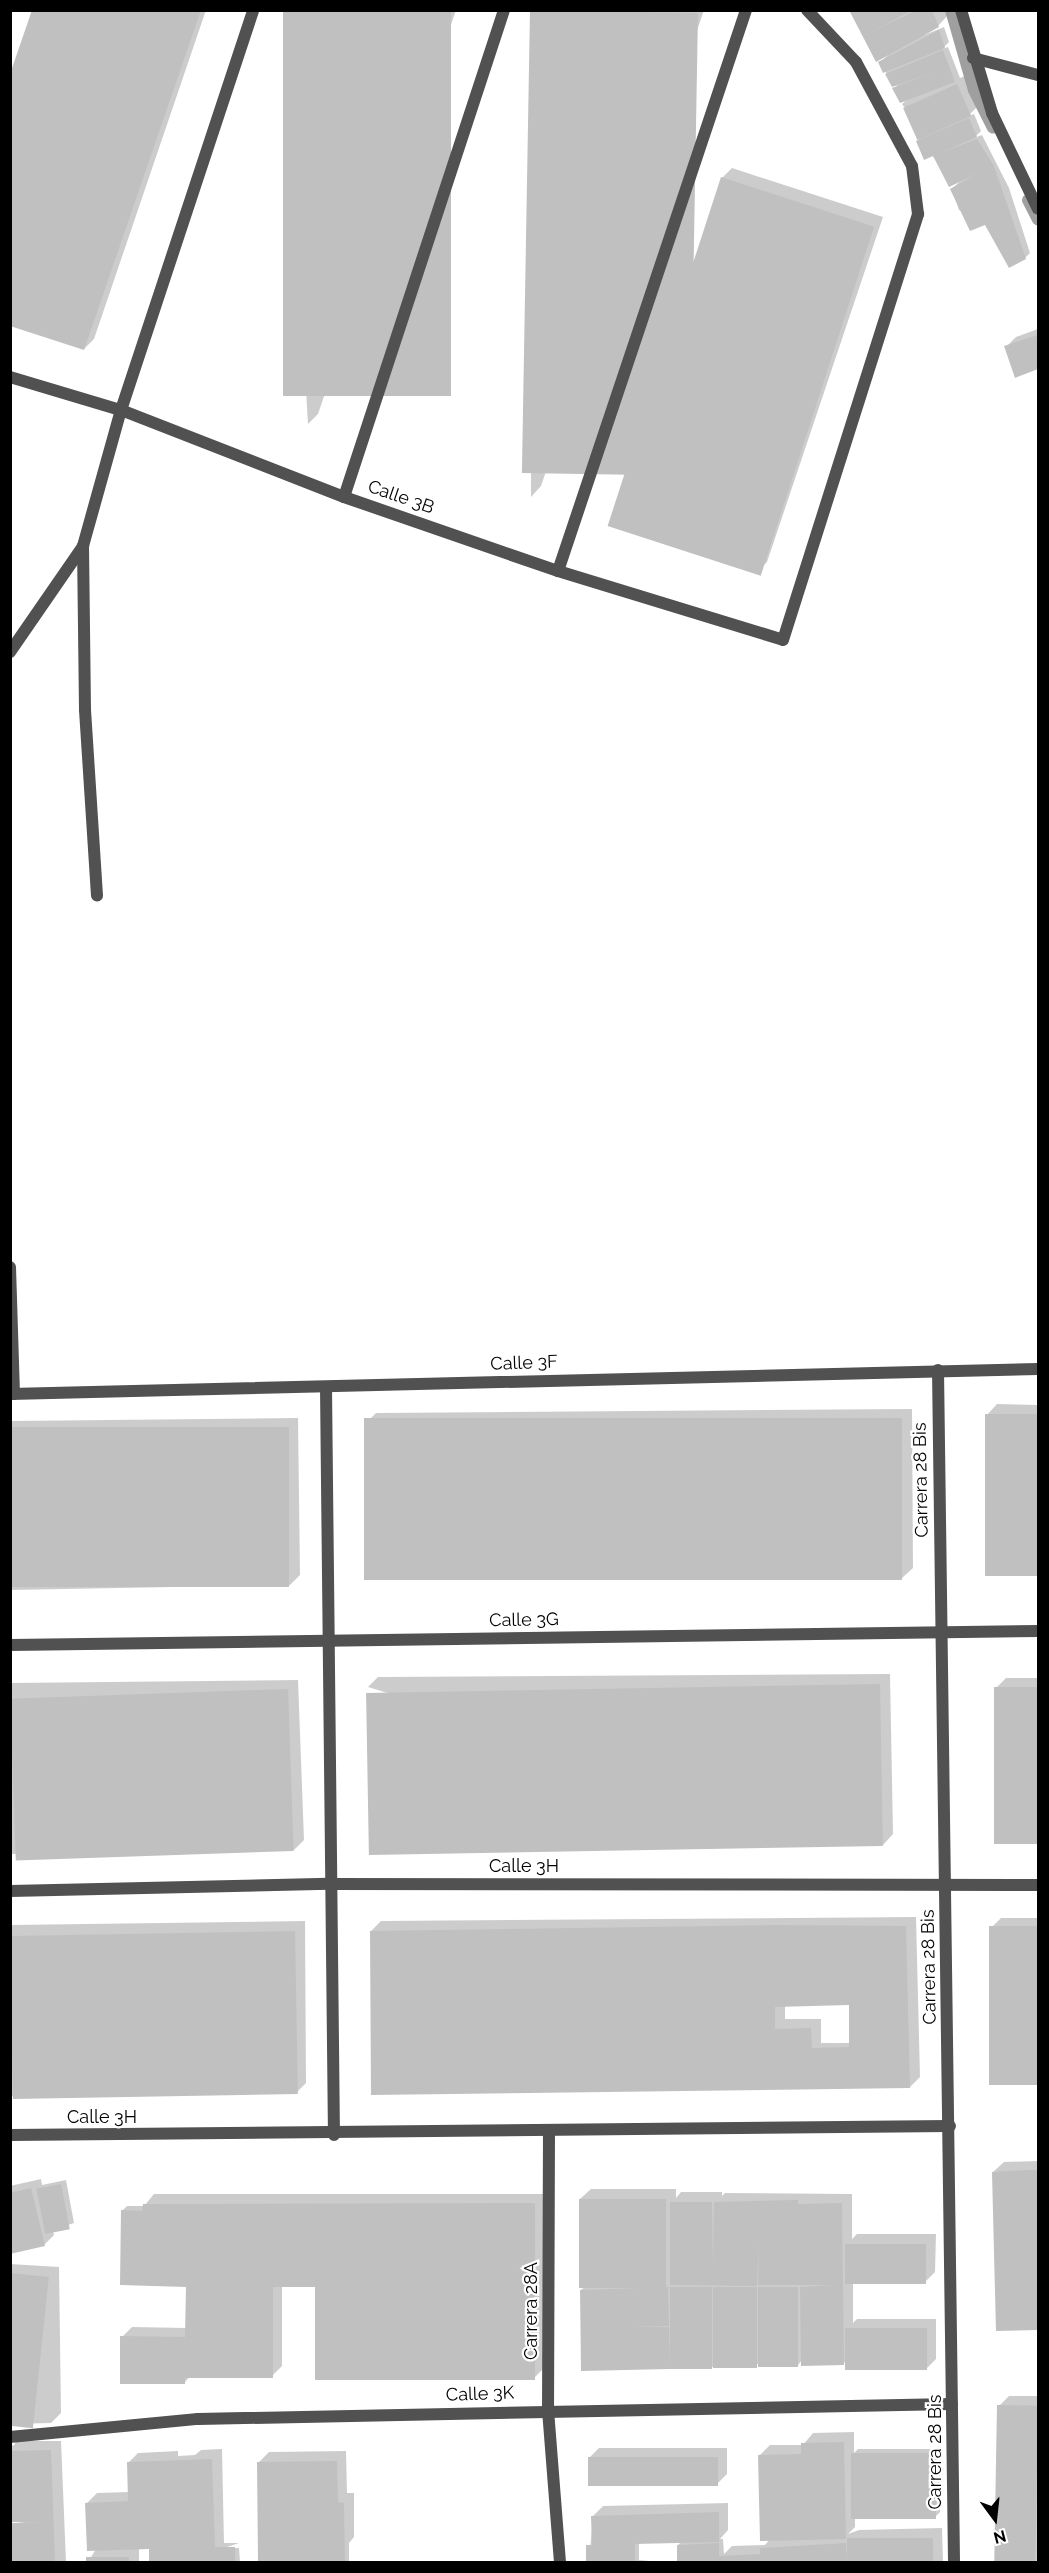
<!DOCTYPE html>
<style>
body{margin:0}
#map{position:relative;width:1049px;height:2573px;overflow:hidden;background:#fff;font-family:Raleway,sans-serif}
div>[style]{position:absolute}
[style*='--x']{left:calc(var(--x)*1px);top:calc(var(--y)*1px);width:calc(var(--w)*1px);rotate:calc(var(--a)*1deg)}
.shadow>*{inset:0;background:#0003}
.stream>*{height:12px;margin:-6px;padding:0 6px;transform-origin:6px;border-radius:6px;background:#9f9f9f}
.building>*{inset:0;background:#c0c0c0;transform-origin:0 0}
.service>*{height:12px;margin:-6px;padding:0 6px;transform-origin:6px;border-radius:6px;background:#515151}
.minor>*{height:12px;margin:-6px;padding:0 6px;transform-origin:6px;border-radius:6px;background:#515151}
span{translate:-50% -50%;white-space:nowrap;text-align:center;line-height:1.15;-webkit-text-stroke:4.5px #fff;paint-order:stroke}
.street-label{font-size:18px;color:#000}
.frame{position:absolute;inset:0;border:12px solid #000;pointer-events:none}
.north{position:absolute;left:965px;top:2489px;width:60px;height:60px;-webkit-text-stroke:4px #fff;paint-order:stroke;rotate:165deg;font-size:16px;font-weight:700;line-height:24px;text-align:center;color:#000}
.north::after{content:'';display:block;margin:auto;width:21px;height:27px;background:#000;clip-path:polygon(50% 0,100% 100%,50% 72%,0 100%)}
</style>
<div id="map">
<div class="shadow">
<div style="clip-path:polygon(34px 10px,206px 10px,94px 339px,84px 349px)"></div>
<div style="clip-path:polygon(284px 10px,456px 10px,318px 414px,308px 424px)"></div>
<div style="clip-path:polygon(531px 10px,704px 10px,541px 486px,531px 497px)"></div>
<div style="clip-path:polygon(852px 10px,946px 10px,948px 15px,938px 26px,912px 40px,944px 27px,949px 42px,942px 49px,948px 47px,960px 78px,967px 75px,980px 104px,967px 117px,974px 114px,981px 131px,974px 138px,982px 135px,1009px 188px,1030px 253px,1025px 258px,986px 224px,959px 210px,952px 189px,959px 182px,917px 141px,924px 134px,902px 104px,909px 98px,894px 89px,900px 82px,893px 85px,880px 62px,888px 55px)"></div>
<div style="clip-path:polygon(732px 168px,883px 217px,767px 562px,757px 572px,722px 178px)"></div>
<div style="clip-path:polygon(1038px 329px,1038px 368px,1015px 376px,1006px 347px,1016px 337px)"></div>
<div style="clip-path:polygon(997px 1404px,1038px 1405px,1038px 1574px,988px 1575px,987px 1415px)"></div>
<div style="clip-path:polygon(912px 1409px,913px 1568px,902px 1578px,366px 1423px,376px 1413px)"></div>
<div style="clip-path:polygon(298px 1418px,300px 1575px,290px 1585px,10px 1590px,10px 1421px)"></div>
<div style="clip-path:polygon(890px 1674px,893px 1834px,883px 1845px,368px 1687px,378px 1677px)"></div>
<div style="clip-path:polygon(1006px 1678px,1038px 1678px,1038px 1842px,998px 1842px,996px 1688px)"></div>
<div style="clip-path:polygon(298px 1680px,304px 1840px,294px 1850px,10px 1854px,10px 1683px)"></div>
<div style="clip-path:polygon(evenodd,916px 1917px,920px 2077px,910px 2087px,371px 1931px,381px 1921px,916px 1917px,850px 2003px,851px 2043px,821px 2043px,821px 2019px,785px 2019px,785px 2005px,850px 2003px)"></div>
<div style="clip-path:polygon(1001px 1918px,1038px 1918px,1038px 2082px,992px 2082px,991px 1928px)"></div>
<div style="clip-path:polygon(305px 1921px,306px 2083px,296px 2093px,10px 2096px,10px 1925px)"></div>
<div style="clip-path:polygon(1038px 2161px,1038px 2328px,997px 2329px,993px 2172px,1004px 2162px)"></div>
<div style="clip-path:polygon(41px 2179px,42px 2185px,66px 2180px,74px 2223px,53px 2230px,54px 2235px,44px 2245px,10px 2251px,10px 2186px)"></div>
<div style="clip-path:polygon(591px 2189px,676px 2189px,676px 2198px,681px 2192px,722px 2192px,722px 2196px,725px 2193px,852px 2194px,852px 2239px,857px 2234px,936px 2234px,935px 2272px,925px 2282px,853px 2282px,853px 2323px,857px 2319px,936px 2319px,936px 2359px,926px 2369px,847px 2360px,843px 2364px,802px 2360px,798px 2365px,717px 2363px,713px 2367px,673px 2364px,669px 2367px,581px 2290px,586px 2286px,580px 2199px)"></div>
<div style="clip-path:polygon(154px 2194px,544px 2194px,544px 2368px,534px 2378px,316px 2285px,282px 2285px,282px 2366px,272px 2376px,190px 2376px,185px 2382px,122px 2337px,132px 2327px,187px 2328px,187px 2285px,122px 2211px,127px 2206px,144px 2206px)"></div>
<div style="clip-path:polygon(10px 2264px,59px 2267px,61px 2413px,51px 2423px,10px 2424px)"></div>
<div style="clip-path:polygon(1009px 2396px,1038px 2396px,1038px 2562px,998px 2562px,999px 2406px)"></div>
<div style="clip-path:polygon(854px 2432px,854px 2453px,858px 2449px,940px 2449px,940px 2512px,935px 2517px,855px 2517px,855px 2527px,848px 2534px,859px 2530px,942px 2528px,943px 2562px,678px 2562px,678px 2545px,682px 2541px,639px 2542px,639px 2560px,661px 2562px,589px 2562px,593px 2516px,603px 2506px,728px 2503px,728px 2530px,720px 2539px,723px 2539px,724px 2554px,732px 2546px,765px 2545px,770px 2539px,760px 2455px,770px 2445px,803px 2445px,813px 2433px)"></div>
<div style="clip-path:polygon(17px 2441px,61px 2441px,66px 2562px,10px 2562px,10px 2524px,25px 2522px,10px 2520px,10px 2442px,13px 2446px)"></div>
<div style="clip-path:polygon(599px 2448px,727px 2448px,727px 2474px,717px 2484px,589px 2458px)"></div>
<div style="clip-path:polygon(222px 2449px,224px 2543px,239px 2543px,224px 2548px,239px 2548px,240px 2562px,150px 2562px,150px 2548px,139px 2548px,139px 2562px,88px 2562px,96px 2549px,87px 2503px,97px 2493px,129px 2492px,128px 2463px,138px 2453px,178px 2451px,178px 2456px,195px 2455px,201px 2450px)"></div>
<div style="clip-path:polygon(346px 2451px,347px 2493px,354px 2493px,354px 2537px,349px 2543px,349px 2562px,260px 2562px,259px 2462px,269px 2452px)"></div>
</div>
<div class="stream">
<div style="--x:951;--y:10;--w:83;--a:74"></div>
<div style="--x:974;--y:90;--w:42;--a:63.4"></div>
<div style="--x:1028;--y:200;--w:22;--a:63"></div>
</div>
<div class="building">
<div style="clip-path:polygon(32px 10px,201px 10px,84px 350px,10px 326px,10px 74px)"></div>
<div style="left:283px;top:10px;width:168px;height:386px"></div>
<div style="left:530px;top:10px;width:168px;height:463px;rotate:1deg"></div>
<div style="clip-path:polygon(849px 10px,913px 10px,871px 32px,917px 10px,932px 10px,939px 27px,876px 62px)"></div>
<div style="clip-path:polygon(939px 30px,945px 48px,883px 73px,878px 62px)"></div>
<div style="clip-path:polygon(943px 50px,955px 82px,900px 103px,892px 88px,940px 70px,892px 87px,885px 74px)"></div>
<div style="left:957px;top:84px;width:35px;height:59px;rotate:66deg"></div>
<div style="clip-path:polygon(969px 118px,977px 137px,940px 153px,977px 139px,994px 166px,1026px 259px,1009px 268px,985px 225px,970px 231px,950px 189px,978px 173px,949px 187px,933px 156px,924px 160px,916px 141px)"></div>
<div style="left:721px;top:177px;width:161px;height:367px;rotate:18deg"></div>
<div style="clip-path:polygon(1038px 335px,1038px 369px,1015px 378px,1004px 346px)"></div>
<div style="left:985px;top:1414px;width:53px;height:162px"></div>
<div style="left:902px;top:1418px;width:162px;height:538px;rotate:90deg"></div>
<div style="left:289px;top:1427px;width:160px;height:279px;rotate:90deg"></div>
<div style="left:880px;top:1684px;width:162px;height:514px;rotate:89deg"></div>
<div style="left:1038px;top:1687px;width:157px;height:44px;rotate:90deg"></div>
<div style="left:288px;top:1689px;width:162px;height:278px;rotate:88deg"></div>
<div style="clip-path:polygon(evenodd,773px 1925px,906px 1926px,910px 2088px,371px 2095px,370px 1931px,773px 1925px,849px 2005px,849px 2047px,812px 2048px,811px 2028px,775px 2029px,775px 2007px,849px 2005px)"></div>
<div style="left:1038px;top:1926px;width:159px;height:49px;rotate:90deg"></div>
<div style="left:295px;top:1931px;width:163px;height:285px;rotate:89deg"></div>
<div style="clip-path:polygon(1029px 2170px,1038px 2170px,1038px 2330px,996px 2331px,992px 2172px)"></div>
<div style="left:61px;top:2184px;width:46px;height:25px;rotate:79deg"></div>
<div style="clip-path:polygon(31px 2188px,45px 2246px,10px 2254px,10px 2193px)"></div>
<div style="left:579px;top:2199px;width:87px;height:89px"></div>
<div style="clip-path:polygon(798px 2200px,798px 2204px,842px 2203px,844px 2365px,801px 2366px,800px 2287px,833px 2285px,758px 2285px,759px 2239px,757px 2286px,670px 2285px,670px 2202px,712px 2202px,713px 2266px,714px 2202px)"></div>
<div style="clip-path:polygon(535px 2203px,535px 2380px,315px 2380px,315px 2287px,273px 2287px,273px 2378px,185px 2378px,185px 2384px,120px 2384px,120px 2336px,185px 2337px,186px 2287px,120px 2285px,121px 2210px,142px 2211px,143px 2204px)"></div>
<div style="left:845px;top:2244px;width:81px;height:40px"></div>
<div style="left:10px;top:2273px;width:39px;height:152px;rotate:6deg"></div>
<div style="clip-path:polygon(668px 2287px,669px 2326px,631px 2327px,669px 2327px,670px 2369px,581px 2371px,580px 2290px)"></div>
<div style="left:670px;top:2287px;width:42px;height:82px"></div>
<div style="left:713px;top:2287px;width:44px;height:81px"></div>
<div style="left:758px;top:2287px;width:40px;height:80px"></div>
<div style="left:927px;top:2328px;width:42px;height:82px;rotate:90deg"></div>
<div style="left:997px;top:2405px;width:41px;height:157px;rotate:1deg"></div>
<div style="clip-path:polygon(844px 2442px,846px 2539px,760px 2541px,758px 2455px,801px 2454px,801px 2443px)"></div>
<div style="clip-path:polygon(51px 2450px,55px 2562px,10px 2562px,10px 2523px,42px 2522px,10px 2522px,10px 2451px)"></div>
<div style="left:851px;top:2453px;width:85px;height:66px"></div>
<div style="left:718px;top:2457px;width:29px;height:130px;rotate:90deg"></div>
<div style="clip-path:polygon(212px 2459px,215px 2547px,235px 2547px,235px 2562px,149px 2562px,149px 2549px,87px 2551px,85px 2503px,128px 2501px,127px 2462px)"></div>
<div style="clip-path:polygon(337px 2461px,338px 2502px,344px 2503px,345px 2562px,258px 2562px,257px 2462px)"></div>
<div style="clip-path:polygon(719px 2512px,719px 2542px,635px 2544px,635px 2562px,586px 2562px,586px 2545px,592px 2545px,591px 2516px)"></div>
<div style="left:933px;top:2538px;width:24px;height:86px;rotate:90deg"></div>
<div style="clip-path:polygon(719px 2543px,719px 2556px,760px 2554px,760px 2548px,846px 2543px,847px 2562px,677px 2562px,677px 2545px)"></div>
<div style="left:86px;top:2557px;width:43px;height:5px"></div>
</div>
<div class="service">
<div style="--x:83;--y:546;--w:164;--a:89.3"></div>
<div style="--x:85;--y:710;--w:186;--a:86.3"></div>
<div style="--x:10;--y:652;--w:129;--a:-55.4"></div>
<div style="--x:83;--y:546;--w:141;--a:-74.4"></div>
<div style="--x:10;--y:1267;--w:127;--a:88.2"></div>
</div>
<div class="minor">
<div style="--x:961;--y:10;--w:108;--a:73.2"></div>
<div style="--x:992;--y:113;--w:106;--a:64.4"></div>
<div style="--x:973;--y:58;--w:67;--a:14.7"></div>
<div style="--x:10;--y:377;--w:116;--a:16.6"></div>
<div style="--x:121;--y:410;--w:239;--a:21.3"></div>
<div style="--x:344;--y:497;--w:226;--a:19.1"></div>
<div style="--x:558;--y:571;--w:235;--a:17"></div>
<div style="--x:783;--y:640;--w:447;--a:-72.4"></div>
<div style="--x:918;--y:214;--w:48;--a:-97.1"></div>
<div style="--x:912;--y:166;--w:118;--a:-118.3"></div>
<div style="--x:856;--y:62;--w:71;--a:-133.3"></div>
<div style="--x:121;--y:410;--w:421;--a:-71.7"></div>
<div style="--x:344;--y:497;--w:513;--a:-71.81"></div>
<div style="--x:558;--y:571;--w:592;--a:-71.47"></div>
<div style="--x:938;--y:1370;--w:1192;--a:89.23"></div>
<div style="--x:326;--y:1387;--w:748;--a:89.39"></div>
<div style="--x:10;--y:1394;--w:1028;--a:-1.39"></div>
<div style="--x:10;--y:1645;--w:1028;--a:-0.78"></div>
<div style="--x:10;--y:1891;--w:319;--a:-1.3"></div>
<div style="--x:329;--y:1884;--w:709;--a:0.08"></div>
<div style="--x:549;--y:2131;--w:279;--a:90.2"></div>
<div style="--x:548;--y:2410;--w:152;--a:85.5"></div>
<div style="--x:10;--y:2135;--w:940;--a:-0.55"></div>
<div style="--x:10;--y:2437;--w:189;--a:-5.5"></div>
<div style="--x:198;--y:2419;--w:754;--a:-1.14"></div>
</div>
<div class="street-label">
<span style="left:401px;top:497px;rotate:19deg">Calle 3B</span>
<span style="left:524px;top:1363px;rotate:-2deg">Calle 3F</span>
<span style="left:921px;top:1480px;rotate:-91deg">Carrera 28 Bis</span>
<span style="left:524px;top:1620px;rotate:-1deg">Calle 3G</span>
<span style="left:524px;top:1866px">Calle 3H</span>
<span style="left:929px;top:1967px;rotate:-91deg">Carrera 28 Bis</span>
<span style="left:102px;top:2117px">Calle 3H</span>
<span style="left:531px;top:2311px;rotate:-90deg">Carrera 28A</span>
<span style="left:480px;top:2394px;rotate:-2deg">Calle 3K</span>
<span style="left:935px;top:2452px;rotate:-90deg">Carrera 28 Bis</span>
</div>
<div class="frame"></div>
<div class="north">N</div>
</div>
